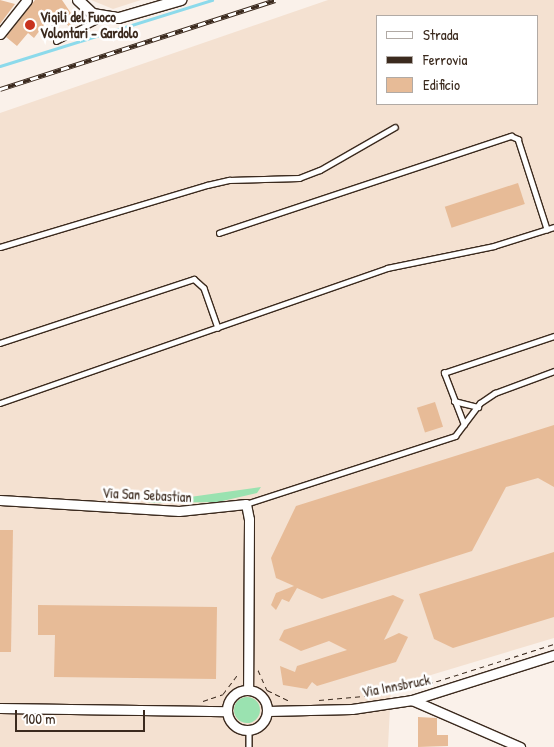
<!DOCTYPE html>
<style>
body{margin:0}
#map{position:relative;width:554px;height:747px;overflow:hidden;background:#faf1ea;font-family:"Patrick Hand",sans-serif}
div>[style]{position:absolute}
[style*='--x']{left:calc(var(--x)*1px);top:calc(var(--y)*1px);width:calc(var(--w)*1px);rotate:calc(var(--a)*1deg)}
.built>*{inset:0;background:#f4e1d1}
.green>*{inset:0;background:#9ae2b0}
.round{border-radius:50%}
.stream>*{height:2.5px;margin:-1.25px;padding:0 1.25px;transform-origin:1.25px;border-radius:1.25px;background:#8cdaeb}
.building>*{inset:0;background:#e7bb97;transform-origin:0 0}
.path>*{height:1px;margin-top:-0.5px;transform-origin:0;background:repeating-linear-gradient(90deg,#3b2a1e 0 5px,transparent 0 9px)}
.roads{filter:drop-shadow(1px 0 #3b2a1e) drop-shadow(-1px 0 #3b2a1e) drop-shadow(0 1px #3b2a1e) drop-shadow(0 -1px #3b2a1e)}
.service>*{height:4.5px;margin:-2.25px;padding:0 2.25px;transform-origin:2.25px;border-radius:2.25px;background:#fff}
.minor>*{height:9px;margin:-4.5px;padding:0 4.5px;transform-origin:4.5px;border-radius:4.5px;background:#fff}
.minor>.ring{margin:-4.5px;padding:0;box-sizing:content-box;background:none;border:9px solid #fff;border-radius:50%}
.tertiary>*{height:10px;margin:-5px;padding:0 5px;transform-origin:5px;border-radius:5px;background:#fff}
.rail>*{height:4.5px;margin-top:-2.25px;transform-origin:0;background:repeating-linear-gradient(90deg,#fff 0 8px,#3b2a1e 0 16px);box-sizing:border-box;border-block:1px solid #3b2a1e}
.dots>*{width:14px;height:14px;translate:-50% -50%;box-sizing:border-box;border:2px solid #fff;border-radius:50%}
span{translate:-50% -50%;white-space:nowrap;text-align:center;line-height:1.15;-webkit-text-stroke:5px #fff;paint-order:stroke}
.poi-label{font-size:14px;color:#3b2a1e;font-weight:700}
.left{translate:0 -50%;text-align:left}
.street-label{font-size:14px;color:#3b2a1e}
.legend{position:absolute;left:376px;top:15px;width:162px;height:90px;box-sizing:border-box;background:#fff;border:1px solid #b1aaa5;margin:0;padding:6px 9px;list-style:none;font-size:15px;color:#3b2a1e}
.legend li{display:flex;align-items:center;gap:10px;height:25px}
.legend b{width:25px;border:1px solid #b1aaa5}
.scale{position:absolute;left:15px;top:710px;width:130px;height:22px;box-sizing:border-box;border:2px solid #3b2a1e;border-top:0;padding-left:6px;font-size:15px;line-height:18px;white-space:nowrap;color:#3b2a1e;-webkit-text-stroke:4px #fff;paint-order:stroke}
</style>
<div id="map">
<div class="built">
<div style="clip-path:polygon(91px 0,141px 0,113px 9px)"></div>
<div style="clip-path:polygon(evenodd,328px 0,554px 0,554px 638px,391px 687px,388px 747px,0 747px,0 113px,328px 0,378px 16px,538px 16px,538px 104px,378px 104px,378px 16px)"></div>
</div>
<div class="green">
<div style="clip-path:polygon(261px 487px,257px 493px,218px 502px,147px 503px)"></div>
<div class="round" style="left:234px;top:697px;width:26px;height:26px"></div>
</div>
<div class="stream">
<div style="--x:0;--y:66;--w:222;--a:-17.3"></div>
</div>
<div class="building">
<div style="clip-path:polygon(0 0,15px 4px,0 24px)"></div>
<div style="clip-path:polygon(35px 0,62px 0,77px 22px,71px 28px,53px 13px,34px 38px,28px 33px,17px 46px,6px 37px)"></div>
<div style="left:518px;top:183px;width:22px;height:77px;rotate:72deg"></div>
<div style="left:435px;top:402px;width:26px;height:19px;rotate:72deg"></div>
<div style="clip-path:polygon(554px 425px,554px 487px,538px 478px,506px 487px,472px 551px,322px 599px,297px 588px,289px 602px,282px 599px,276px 610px,271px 605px,276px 593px,294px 586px,276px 578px,271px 558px,296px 506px)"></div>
<div style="clip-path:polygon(0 530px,13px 530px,11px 652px,0 652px)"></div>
<div style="clip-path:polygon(554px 552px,554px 617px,453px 648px,434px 639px,419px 594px)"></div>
<div style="clip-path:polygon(393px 595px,404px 600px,384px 640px,399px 633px,408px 637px,396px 662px,317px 686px,312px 682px,307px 689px,283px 685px,280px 666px,295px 672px,297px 666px,347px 650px,329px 641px,301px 651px,279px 640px,284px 630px)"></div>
<div style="clip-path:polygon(38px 605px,217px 607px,216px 679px,54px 677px,55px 635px,38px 635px)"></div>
<div style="clip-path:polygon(418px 717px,437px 718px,437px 735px,448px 735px,448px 746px,418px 747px)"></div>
</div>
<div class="path">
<div style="--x:258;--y:670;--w:22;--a:66"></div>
<div style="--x:267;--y:690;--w:25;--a:26"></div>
<div style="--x:319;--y:700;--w:56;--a:-5.1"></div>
<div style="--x:375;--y:695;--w:54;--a:-11.7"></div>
<div style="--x:428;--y:684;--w:132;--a:-17.6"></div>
<div style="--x:203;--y:701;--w:21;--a:-19"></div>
<div style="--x:223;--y:694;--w:26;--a:-53"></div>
</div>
<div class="roads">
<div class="service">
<div style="--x:56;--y:41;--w:51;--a:-27.1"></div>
<div style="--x:219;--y:233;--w:308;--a:-18.4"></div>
<div style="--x:511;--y:136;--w:8;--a:23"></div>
<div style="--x:518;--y:139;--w:95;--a:72.1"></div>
<div style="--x:0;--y:247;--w:216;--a:-16.7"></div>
<div style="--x:207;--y:185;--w:23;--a:-13"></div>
<div style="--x:229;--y:180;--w:70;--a:-1.6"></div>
<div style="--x:299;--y:178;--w:22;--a:-21"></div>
<div style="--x:320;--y:170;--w:86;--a:-29.8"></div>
<div style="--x:0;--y:343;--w:204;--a:-18.3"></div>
<div style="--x:194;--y:279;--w:13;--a:42"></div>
<div style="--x:204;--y:288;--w:42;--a:70.7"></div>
<div style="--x:454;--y:401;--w:25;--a:14"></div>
<div style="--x:0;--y:403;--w:410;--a:-19.2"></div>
<div style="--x:387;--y:268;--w:109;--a:-11.6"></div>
<div style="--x:494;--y:246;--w:63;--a:-17.6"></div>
<div style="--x:464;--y:425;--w:56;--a:-111"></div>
<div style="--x:444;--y:373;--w:116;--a:-18.6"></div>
<div style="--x:246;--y:504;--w:220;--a:-18"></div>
<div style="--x:455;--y:436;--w:41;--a:-52.9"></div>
<div style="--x:480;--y:403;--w:18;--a:-34"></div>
<div style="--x:495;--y:393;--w:63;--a:-20.4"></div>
<div style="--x:249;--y:731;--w:16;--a:90"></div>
</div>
<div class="minor">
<div style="--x:0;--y:34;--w:43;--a:-51.5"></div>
<div style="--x:0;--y:500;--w:179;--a:3.5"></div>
<div style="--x:179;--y:511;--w:67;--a:-6"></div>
<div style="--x:246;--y:504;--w:15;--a:79"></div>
<div style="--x:249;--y:519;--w:170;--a:90.3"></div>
<div class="ring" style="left:227px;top:690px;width:31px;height:31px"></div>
<div style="--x:412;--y:700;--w:118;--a:23.5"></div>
<div style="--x:0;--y:708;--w:227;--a:0.8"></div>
<div style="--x:268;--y:711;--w:84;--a:-1.4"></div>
<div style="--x:352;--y:709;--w:61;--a:-8.5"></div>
<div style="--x:412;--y:700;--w:149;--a:-17.6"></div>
</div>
<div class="tertiary">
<div style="--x:78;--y:0;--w:21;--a:43"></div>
<div style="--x:93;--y:14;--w:26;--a:9"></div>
<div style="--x:119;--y:18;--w:65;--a:-16.2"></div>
</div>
</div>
<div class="rail">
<div style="--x:0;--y:89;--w:289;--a:-17.9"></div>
</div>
<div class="dots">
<div style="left:30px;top:25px;background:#c8321e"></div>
</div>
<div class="poi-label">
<span class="left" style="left:40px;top:25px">Vigili del Fuoco<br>Volontari - Gardolo</span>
</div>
<div class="street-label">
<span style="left:147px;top:495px;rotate:3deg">Via San Sebastian</span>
<span style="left:396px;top:686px;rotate:-11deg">Via Innsbruck</span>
</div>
<ul class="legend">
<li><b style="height:6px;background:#fff"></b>Strada</li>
<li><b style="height:6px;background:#3b2a1e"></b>Ferrovia</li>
<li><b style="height:14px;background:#e7bb97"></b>Edificio</li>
</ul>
<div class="scale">100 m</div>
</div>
